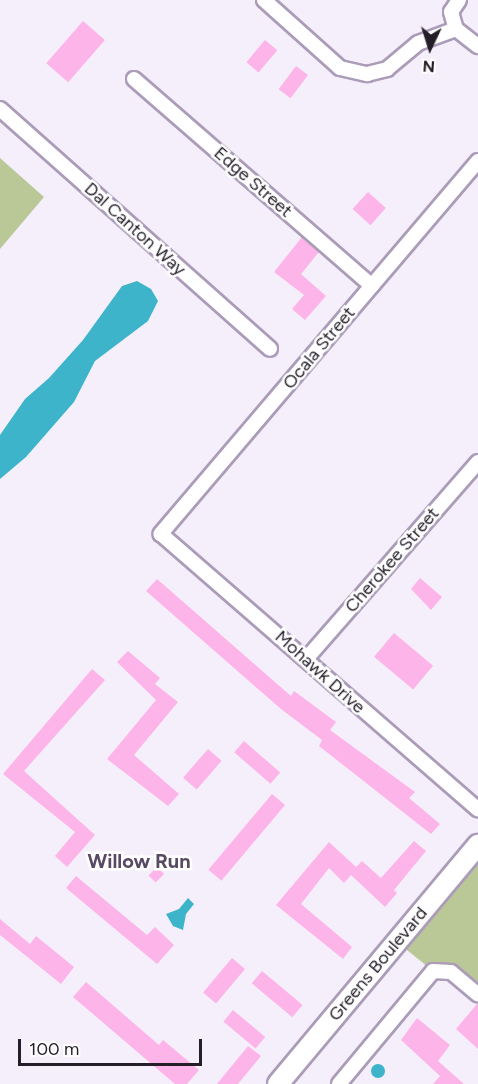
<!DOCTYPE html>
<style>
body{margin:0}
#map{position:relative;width:478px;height:1084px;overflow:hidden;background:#f5effb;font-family:Figtree,sans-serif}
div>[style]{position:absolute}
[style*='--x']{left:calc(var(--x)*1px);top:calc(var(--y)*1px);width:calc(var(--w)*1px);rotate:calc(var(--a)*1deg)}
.green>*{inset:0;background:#bac897}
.water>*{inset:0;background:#3db4ca}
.round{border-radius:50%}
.building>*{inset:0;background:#fdb4e9;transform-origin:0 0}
.roads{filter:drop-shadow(2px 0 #ab9cb9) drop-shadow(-2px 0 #ab9cb9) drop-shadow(0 2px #ab9cb9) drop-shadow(0 -2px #ab9cb9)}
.street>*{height:14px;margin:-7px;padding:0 7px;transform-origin:7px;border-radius:7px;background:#fff}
.secondary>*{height:20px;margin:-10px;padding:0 10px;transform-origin:10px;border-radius:10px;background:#fff}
span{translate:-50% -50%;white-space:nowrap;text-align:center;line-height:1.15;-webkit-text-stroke:5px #fff;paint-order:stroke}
.street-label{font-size:18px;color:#241e29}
.neighbourhood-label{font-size:20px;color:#584a64;font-weight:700}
.north{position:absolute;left:400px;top:18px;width:60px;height:60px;-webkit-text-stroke:4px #fff;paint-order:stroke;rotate:184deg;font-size:16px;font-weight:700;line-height:24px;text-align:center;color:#241e29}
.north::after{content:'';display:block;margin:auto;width:21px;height:27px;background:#241e29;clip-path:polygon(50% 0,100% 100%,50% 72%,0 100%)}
.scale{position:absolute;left:18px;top:1039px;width:184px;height:27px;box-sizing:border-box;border:3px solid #241e29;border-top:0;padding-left:8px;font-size:18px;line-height:21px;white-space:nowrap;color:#241e29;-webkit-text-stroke:4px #fff;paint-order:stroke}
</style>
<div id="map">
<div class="green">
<div style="clip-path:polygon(0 158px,44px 197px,0 249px)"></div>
<div style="clip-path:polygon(478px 845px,478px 995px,451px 972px,433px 971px,397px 942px)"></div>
</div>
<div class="water">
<div style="clip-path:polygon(137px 281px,151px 289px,158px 301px,148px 321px,95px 361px,74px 402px,26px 457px,0 479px,0 435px,25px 399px,49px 378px,83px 340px,122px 286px)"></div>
<div style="clip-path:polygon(188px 898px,194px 904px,186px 914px,183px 930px,173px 926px,166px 914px,179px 909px)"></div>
<div class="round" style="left:371px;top:1064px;width:14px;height:14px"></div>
</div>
<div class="building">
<div style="left:83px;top:21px;width:29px;height:56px;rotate:41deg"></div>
<div style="left:265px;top:40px;width:16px;height:29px;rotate:40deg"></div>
<div style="left:296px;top:66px;width:15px;height:29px;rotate:37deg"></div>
<div style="left:368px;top:192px;width:24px;height:23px;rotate:42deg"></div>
<div style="clip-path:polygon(302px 237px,319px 252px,301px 274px,326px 296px,305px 320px,292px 309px,304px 295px,274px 272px)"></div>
<div style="clip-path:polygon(420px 578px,442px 597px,431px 610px,411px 589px)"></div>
<div style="clip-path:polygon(157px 579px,291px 696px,294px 691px,336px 722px,330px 730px,415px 792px,409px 798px,440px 824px,431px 834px,319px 746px,322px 740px,281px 709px,146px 591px)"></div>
<div style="left:394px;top:633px;width:51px;height:31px;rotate:40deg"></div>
<div style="clip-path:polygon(128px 651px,160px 678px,155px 684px,178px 702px,134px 755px,179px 794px,168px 806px,107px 759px,156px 700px,117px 662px)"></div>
<div style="clip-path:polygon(92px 669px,105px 680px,24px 771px,95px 835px,67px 867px,55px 856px,75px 832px,3px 774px)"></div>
<div style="left:244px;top:741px;width:48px;height:15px;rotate:41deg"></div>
<div style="left:208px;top:749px;width:18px;height:38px;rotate:41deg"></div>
<div style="left:272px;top:794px;width:17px;height:99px;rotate:40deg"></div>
<div style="clip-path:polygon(414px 841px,426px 851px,394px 890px,397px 893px,385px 907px,351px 875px,344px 883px,329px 868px,301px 904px,352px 947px,343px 959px,276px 905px,329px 842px,356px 867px,362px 861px,381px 878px)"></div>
<div style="left:157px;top:867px;width:10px;height:12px;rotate:45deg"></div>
<div style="clip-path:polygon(76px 876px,147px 935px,155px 927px,174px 945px,157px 964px,66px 888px)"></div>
<div style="clip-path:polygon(0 919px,30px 944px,36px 936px,74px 967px,61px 984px,0 935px)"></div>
<div style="left:232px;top:958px;width:17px;height:45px;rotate:40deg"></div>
<div style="left:262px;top:971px;width:53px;height:16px;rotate:40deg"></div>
<div style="clip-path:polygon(86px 982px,159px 1045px,163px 1040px,199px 1070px,187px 1084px,175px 1084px,73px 997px)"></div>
<div style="clip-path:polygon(477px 1004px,478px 1004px,478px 1049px,456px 1029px)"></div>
<div style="left:233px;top:1010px;width:42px;height:15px;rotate:40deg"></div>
<div style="clip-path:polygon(417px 1018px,450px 1045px,438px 1061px,464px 1084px,433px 1084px,440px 1076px,401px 1040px)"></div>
<div style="clip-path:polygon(248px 1046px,261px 1056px,238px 1084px,217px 1084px)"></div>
</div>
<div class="roads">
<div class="street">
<div style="--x:264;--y:0;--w:102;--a:41.8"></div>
<div style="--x:340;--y:68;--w:28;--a:13"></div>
<div style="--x:367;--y:74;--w:21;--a:-14"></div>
<div style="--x:387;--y:69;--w:40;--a:-40"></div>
<div style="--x:418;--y:43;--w:40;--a:-20.2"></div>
<div style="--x:459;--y:0;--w:14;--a:124"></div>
<div style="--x:451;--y:12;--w:18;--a:74"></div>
<div style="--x:456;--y:29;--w:28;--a:38"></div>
<div style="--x:134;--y:79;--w:315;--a:41"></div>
<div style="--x:0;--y:109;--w:361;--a:41.6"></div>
<div style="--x:478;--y:161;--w:490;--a:130.4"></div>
<div style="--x:161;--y:534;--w:420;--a:41"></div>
<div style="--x:307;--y:658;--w:260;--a:-48.9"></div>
<div style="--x:339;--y:1084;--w:147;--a:-50.2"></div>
<div style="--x:433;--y:971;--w:18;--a:3"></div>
<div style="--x:451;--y:972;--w:35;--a:40"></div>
</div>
<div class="secondary">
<div style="--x:278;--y:1084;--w:312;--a:-50.1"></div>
</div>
</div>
<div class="street-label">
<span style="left:253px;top:182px;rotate:41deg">Edge Street</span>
<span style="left:135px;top:229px;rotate:42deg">Dal Canton Way</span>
<span style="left:319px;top:348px;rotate:-50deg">Ocala Street</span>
<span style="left:392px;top:560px;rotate:-49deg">Cherokee Street</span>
<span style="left:320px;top:672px;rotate:42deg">Mohawk Drive</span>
<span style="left:378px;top:964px;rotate:-50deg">Greens Boulevard</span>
</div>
<div class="neighbourhood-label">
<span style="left:139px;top:861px">Willow Run</span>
</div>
<div class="north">N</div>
<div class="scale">100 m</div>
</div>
